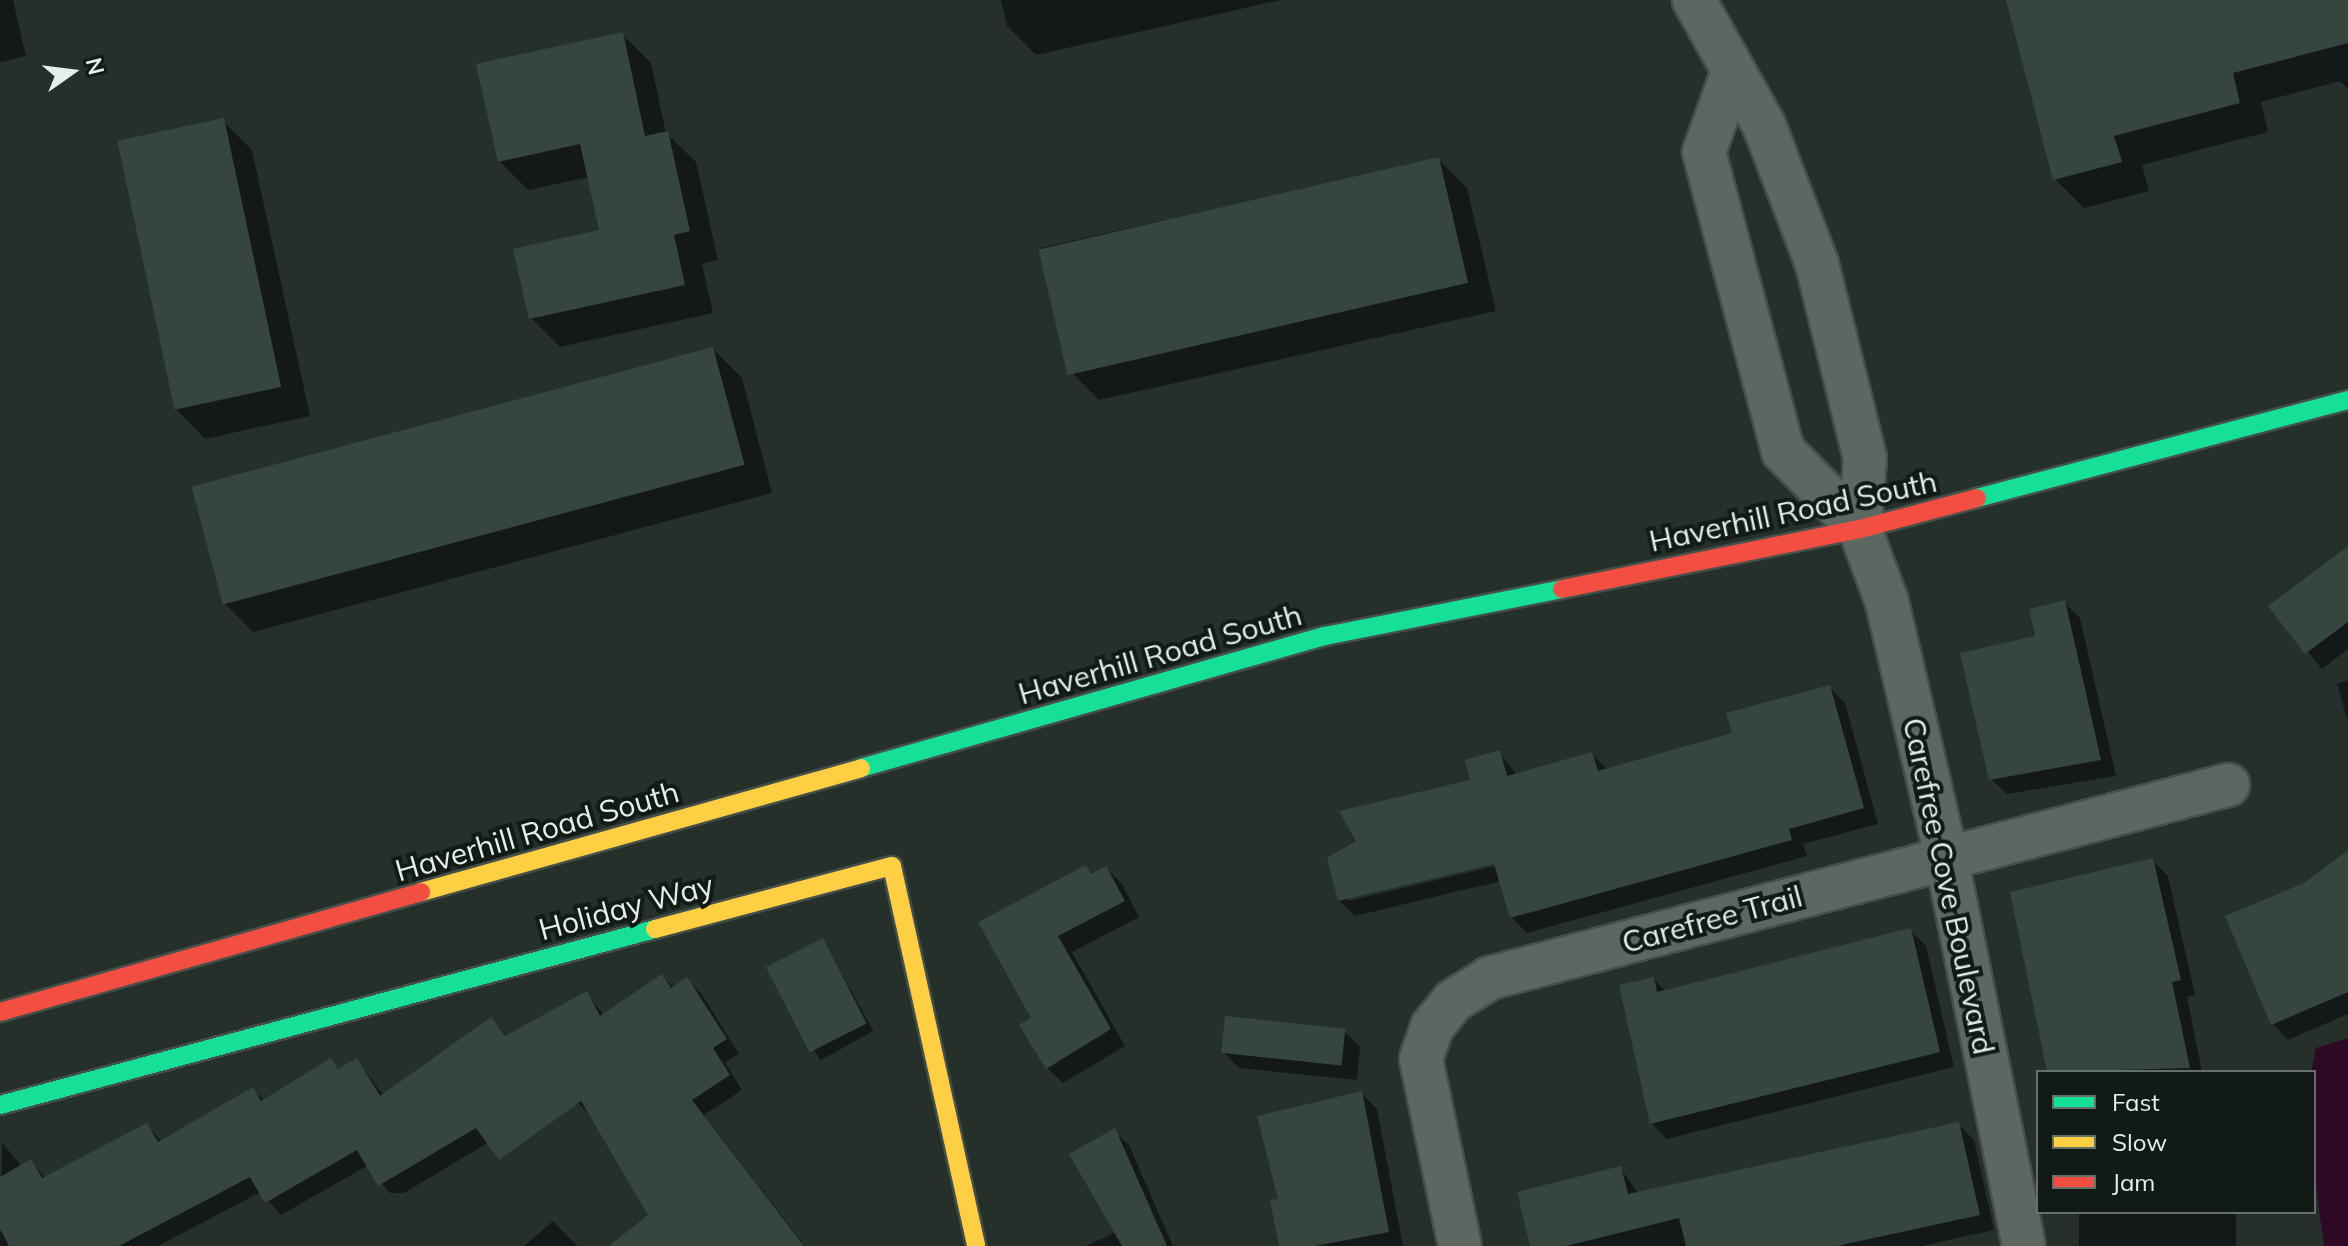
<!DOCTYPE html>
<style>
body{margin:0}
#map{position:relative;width:2348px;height:1246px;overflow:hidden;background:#26302b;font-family:Mulish,sans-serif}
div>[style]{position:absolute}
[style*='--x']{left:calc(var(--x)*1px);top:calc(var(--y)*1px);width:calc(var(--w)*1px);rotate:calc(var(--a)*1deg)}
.water>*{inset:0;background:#2e0925}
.shadow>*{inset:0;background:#0007;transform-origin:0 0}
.building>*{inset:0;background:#36463e;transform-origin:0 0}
.roads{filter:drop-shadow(2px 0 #454f4a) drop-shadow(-2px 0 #454f4a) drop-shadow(0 2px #454f4a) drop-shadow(0 -2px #454f4a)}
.street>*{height:42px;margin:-21px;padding:0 21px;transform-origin:21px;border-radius:21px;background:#5d6762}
.fast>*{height:18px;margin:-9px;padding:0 9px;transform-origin:9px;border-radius:9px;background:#16e098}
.slow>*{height:18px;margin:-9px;padding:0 9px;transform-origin:9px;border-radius:9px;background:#ffcf43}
.jam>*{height:18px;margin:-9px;padding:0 9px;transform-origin:9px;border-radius:9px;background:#f24e42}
span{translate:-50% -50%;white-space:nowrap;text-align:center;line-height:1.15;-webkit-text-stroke:8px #111a15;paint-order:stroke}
.street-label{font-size:30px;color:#e3f0e8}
.legend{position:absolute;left:2036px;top:1070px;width:280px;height:144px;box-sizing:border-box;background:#111a15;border:2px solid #657069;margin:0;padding:10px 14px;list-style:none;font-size:24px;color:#e3f0e8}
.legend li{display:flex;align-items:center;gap:16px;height:40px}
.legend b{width:40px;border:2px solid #657069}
.north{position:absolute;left:32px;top:32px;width:80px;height:80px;-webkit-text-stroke:6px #111a15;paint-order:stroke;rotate:76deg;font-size:22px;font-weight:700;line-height:32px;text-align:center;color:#e3f0e8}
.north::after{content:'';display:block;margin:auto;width:28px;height:36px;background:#e3f0e8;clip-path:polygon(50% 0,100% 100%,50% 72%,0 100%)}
</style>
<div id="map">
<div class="water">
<div style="clip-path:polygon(2348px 1038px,2348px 1246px,2324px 1246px,2314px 1172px,2311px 1072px,2316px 1048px)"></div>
</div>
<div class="shadow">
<div style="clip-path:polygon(0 0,13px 0,26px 56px,0 62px)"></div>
<div style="clip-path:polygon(1001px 0,1281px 0,1036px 55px,1007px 26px)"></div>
<div style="clip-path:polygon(2035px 0,2348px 0,2348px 89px,2340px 81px,2261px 102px,2268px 132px,2142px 165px,2149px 191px,2084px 208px,2055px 179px)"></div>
<div style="clip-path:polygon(622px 34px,651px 63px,666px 133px,696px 162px,718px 260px,702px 264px,713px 313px,560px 347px,531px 318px,601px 232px,590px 177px,528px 190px,499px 161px)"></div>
<div style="clip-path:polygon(223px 121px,252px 150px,310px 416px,205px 439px,176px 409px)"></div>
<div style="clip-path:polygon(1438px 159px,1467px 188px,1496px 311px,1099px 400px,1070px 371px,1040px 248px)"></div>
<div style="clip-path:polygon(713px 349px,742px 378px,772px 493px,253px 632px,224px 603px)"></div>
<div style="clip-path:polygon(2348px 548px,2348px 649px,2322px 669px,2271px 606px)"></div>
<div style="clip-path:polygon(2065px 603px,2080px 618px,2116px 776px,2007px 794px,1991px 779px,2038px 637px)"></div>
<div style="clip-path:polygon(2348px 680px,2348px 722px,2337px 684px)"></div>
<div style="clip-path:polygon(evenodd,1829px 687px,1845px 703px,1878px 824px,1803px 844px,1807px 856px,1527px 933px,1511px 917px,1501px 881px,1355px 916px,1339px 900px,1499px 752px,1517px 775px,1592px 754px,1608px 770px,1734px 735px,1829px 687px,1504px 860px,1504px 864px,1348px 901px,1348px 897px,1504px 860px)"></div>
<div style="clip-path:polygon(2348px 852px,2348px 1014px,2288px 1040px,2273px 1024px,2305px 884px)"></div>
<div style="clip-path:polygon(2152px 860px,2168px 876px,2195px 995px,2187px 997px,2202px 1072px,2047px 1072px,2012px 893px)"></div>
<div style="clip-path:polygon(1086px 868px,1093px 875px,1106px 868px,1122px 884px,1139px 917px,1072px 952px,1125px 1046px,1063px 1083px,1047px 1068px,1033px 1019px,981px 923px)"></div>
<div style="clip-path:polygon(1910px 930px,1926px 946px,1954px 1067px,1667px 1139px,1651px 1123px,1654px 979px,1666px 992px)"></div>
<div style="left:823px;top:940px;width:104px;height:61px;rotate:61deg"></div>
<div style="clip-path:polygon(662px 976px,674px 988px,687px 980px,701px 993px,739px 1054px,725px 1062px,742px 1090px,704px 1115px,805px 1246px,612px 1246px,651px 1215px,591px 1117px,570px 1094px,404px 1193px,390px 1193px,367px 1166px,281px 1215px,261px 1192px,158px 1246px,0 1246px,2px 1142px,22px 1167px,31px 1162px,46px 1178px,147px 1125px,162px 1142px,253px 1090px,265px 1101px,331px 1060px,340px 1070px,357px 1060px,384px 1096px,490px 1019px,507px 1037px,587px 994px,604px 1015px)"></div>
<div style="clip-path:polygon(1344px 1031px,1360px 1047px,1357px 1080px,1239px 1068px,1223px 1052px)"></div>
<div style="clip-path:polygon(1361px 1093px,1377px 1109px,1403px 1246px,1281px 1246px,1280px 1200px)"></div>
<div style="clip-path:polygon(1958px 1124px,1974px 1140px,1994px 1230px,1922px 1246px,1532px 1246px,1620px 1168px,1639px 1194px)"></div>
<div style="clip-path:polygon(1114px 1131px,1129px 1145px,1173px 1246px,1086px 1246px,1116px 1232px)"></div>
<div style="left:2079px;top:1212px;width:157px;height:35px"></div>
<div style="clip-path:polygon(553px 1221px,577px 1246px,524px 1246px)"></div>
</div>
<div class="building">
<div style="clip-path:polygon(2006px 0,2348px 0,2348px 43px,2233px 73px,2240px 103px,2114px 136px,2122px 162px,2053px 180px)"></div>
<div style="clip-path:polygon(623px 32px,645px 136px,668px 131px,690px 231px,674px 235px,685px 285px,529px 319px,513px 249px,599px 230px,580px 144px,498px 162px,476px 64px)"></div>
<div style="left:224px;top:118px;width:275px;height:109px;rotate:78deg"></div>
<div style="left:1439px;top:157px;width:129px;height:411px;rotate:77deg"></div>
<div style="left:713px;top:347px;width:122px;height:540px;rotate:75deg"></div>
<div style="clip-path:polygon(2348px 546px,2348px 622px,2305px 654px,2268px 606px)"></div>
<div style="clip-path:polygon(2065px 600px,2101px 760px,1989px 780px,1960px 653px,2035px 636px,2029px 609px)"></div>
<div style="clip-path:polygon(1830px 685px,1864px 808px,1789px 829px,1792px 840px,1510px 918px,1494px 864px,1338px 901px,1327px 858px,1356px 841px,1339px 811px,1470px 780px,1465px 760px,1500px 750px,1507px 776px,1592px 752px,1598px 771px,1732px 733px,1726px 713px)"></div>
<div style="clip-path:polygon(2348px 850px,2348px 992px,2271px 1025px,2225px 916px,2304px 883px)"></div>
<div style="clip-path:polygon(2153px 858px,2181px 980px,2172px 982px,2190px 1068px,2047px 1072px,2010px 892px)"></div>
<div style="clip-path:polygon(1086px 865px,1091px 874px,1106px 866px,1125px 901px,1058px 936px,1111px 1029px,1046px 1069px,1019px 1025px,1031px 1018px,978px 922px)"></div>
<div style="clip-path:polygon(1911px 928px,1940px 1052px,1650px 1124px,1619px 985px,1654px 977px,1657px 992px)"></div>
<div style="left:823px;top:938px;width:96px;height:64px;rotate:63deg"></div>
<div style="clip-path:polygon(662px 974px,671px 988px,687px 977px,727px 1039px,713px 1048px,730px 1075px,692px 1100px,804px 1246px,609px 1246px,648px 1215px,581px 1101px,499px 1160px,476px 1128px,378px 1186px,357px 1150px,265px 1203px,250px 1177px,119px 1246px,9px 1246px,0 1229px,0 1177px,31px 1159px,42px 1178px,147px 1123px,158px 1142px,253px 1087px,261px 1101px,331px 1058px,338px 1069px,357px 1058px,380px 1096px,491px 1017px,505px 1036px,587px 991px,600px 1016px)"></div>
<div style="left:1225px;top:1016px;width:121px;height:37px;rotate:6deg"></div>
<div style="clip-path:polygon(1362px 1091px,1389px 1232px,1315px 1246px,1279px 1246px,1270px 1200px,1278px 1199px,1257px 1116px)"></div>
<div style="clip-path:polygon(1959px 1122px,1980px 1215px,1837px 1246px,1686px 1246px,1679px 1218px,1566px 1246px,1530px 1246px,1517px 1192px,1621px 1166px,1628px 1194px)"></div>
<div style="clip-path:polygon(1115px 1128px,1167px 1246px,1122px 1246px,1069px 1154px)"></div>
</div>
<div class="roads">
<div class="street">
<div style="--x:1694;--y:0;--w:143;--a:60.8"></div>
<div style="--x:1764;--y:125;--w:149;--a:69.1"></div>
<div style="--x:1817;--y:264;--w:200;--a:76.1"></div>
<div style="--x:1865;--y:458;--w:71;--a:94"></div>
<div style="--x:1860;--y:529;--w:78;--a:69.7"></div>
<div style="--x:1887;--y:602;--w:261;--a:76.9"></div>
<div style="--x:1946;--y:856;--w:398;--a:78.7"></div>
<div style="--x:1732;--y:74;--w:83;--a:109.7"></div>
<div style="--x:1704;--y:152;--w:309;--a:75.2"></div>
<div style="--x:1783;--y:451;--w:110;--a:45.4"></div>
<div style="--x:1460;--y:1246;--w:191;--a:-101.8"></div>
<div style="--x:1421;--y:1059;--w:34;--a:-71"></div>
<div style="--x:1432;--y:1027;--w:33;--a:-51"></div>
<div style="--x:1453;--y:1001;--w:44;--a:-31.9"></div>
<div style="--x:1490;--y:978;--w:763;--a:-14.66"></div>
</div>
<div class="fast">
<div style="--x:1977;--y:498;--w:384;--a:-14.8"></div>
<div style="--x:861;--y:768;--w:482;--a:-15.9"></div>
<div style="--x:1325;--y:636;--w:242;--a:-11.2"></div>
<div style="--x:0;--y:1105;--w:678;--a:-15.04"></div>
</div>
<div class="slow">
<div style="--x:421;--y:892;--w:457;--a:-15.7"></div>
<div style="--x:655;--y:929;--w:245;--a:-14.9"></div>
<div style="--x:892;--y:866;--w:389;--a:77.5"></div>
</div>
<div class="jam">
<div style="--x:1562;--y:589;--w:304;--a:-11.4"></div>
<div style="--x:1860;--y:529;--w:121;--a:-14.8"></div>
<div style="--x:0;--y:1012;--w:438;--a:-15.9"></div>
</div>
</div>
<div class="street-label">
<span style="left:1793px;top:511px;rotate:-12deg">Haverhill Road South</span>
<span style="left:1160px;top:654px;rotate:-16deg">Haverhill Road South</span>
<span style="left:537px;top:831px;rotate:-16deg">Haverhill Road South</span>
<span style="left:1949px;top:886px;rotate:78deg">Carefree Cove Boulevard</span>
<span style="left:626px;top:907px;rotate:-15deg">Holiday Way</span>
<span style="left:1712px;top:919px;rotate:-15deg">Carefree Trail</span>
</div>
<ul class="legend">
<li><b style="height:10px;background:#16e098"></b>Fast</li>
<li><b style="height:10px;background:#ffcf43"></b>Slow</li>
<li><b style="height:10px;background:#f24e42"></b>Jam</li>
</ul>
<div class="north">N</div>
</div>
